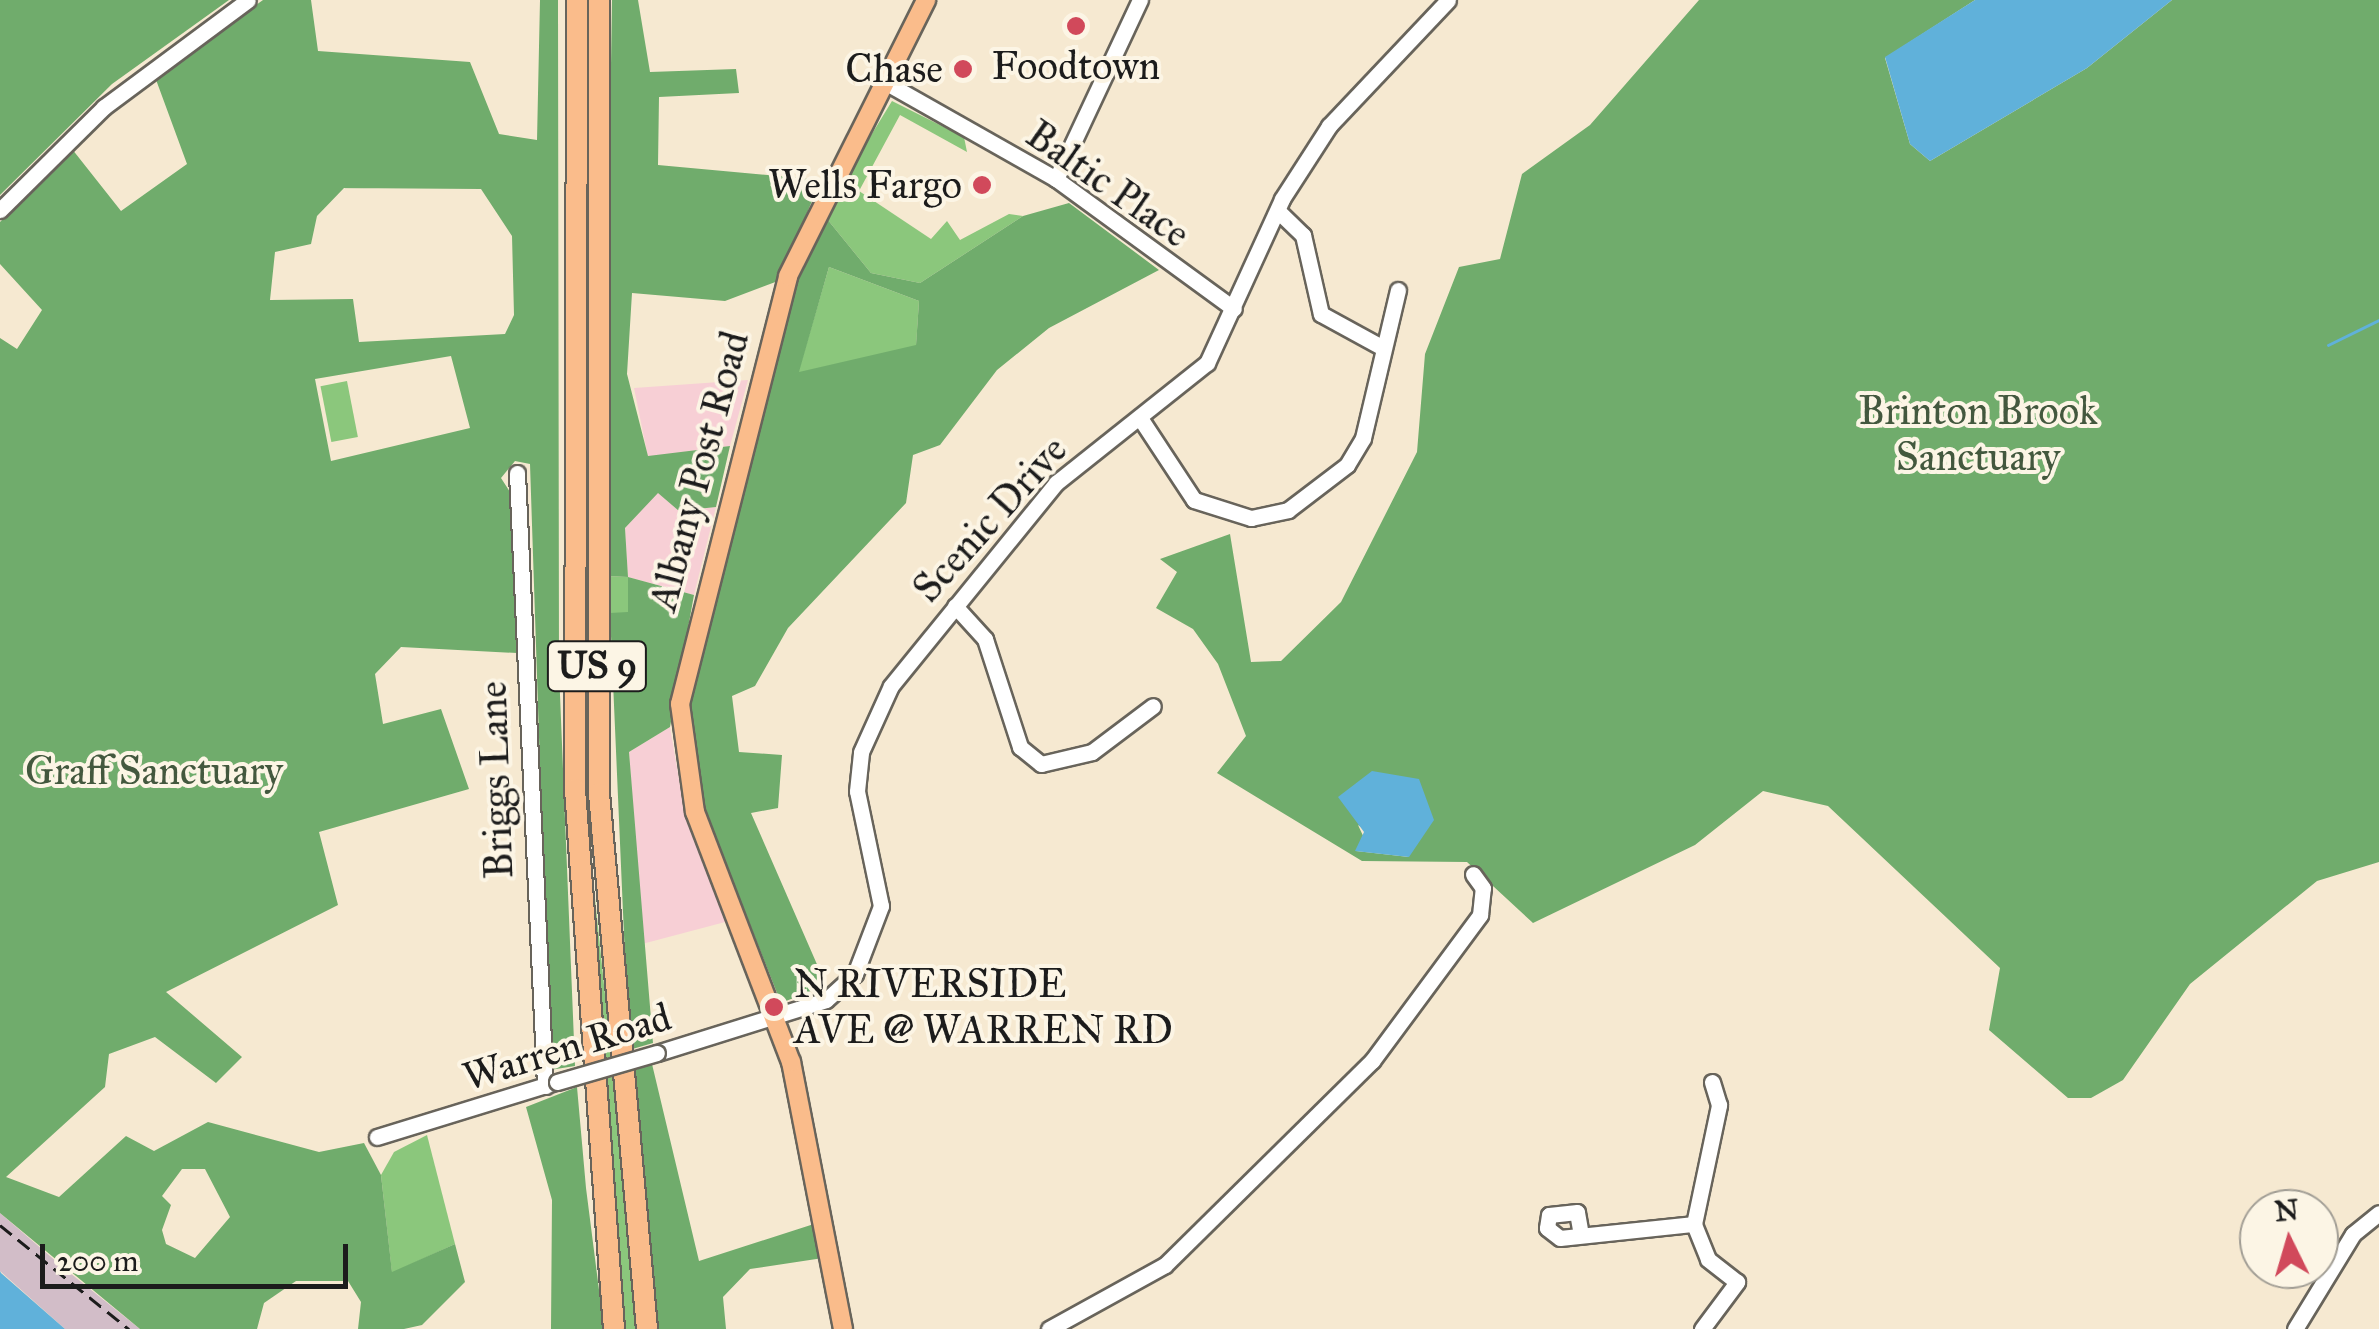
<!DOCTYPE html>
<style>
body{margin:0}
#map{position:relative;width:2379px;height:1329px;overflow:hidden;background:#f6e9d1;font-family:"IM FELL Great Primer",serif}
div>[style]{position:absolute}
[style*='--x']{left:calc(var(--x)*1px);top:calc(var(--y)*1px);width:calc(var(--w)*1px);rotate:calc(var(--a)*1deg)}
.built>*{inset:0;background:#f7cfd5}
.industrial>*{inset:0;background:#d2bdc8}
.green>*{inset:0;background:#8bc77c;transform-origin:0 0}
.forest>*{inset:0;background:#70ac6c}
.water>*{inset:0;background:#60b1da}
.stream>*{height:2.5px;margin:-1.25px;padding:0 1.25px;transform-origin:1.25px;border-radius:1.25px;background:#60b1da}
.roads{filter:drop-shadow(2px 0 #68645b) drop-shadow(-2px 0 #68645b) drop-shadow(0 2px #68645b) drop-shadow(0 -2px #68645b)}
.minor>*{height:15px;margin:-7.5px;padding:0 7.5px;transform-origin:7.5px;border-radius:7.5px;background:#fff}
.major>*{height:18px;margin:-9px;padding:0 9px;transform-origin:9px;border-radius:9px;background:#fabc8b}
.highway>*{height:20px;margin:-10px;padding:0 10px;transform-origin:10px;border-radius:10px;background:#fabc8b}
.rail>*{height:2.5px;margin-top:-1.25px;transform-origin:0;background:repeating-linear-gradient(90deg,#1c1c1c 0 15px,transparent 0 23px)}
.bridges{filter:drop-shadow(2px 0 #68645b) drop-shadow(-2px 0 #68645b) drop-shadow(0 2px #68645b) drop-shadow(0 -2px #68645b)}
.minor-bridge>*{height:15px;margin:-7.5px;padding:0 7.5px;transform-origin:7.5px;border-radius:7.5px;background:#fff}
.dots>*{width:28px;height:28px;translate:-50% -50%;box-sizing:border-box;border:5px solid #fcf5e5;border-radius:50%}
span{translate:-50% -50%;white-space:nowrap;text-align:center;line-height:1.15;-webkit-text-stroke:8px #fcf5e5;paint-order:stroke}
.shield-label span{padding:2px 8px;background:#fcf5e5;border:2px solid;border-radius:8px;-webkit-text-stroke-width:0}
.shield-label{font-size:38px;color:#1c1c1c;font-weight:700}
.poi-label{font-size:40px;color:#1c1c1c}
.right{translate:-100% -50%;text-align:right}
.left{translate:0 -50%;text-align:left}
.street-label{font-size:40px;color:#1c1c1c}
.park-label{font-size:40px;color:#43583e}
.north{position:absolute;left:2239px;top:1189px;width:100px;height:100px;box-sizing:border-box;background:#fcf5e5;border:2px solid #a29e95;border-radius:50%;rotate:355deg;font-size:28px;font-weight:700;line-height:40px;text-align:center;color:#1c1c1c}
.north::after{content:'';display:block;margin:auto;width:35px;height:45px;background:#d1495b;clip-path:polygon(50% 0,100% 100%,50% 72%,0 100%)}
.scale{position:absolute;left:40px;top:1244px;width:308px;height:45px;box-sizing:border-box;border:5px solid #1c1c1c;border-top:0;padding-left:12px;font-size:30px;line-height:35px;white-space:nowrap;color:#1c1c1c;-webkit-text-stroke:8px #fcf5e5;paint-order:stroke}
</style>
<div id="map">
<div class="built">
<div style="clip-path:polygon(748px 380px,730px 446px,648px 457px,634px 388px)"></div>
<div style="clip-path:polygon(658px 492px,679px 511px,716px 507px,694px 595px,628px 577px,625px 528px)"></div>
<div style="clip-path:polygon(670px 727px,685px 814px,729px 921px,642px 944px,629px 752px)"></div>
</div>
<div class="industrial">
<div style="clip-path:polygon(0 1213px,65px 1269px,140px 1329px,65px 1329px,0 1271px)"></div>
</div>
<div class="green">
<div style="clip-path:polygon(892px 101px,964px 137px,967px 152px,900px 115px,859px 191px,931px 239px,947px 221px,960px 240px,1009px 214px,1023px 216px,920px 283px,871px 273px,823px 214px)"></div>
<div style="clip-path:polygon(829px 267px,919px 301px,916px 346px,798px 373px)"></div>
<div style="left:347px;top:381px;width:57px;height:27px;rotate:79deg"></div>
<div style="clip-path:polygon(607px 576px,628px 577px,629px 613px,610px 613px)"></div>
<div style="clip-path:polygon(584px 841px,589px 841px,640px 1329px,620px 1329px)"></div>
<div style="clip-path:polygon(427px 1135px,455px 1244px,392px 1273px,381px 1175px,394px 1152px)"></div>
</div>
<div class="forest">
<div style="clip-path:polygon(0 0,229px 0,112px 84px,0 195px)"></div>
<div style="clip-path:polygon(evenodd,263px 0,311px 0,318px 51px,470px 62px,499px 134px,537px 140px,540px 0,558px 0,559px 670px,575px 1066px,550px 1070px,530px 464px,515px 461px,501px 478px,519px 506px,517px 653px,401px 647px,375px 674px,383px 724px,441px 709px,469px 789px,319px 832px,338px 905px,166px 992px,242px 1057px,216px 1083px,155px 1037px,109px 1054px,105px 1087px,6px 1177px,59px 1197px,126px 1136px,154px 1151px,208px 1122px,319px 1152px,364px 1143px,381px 1175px,392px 1272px,455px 1244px,465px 1282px,422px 1325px,404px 1329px,358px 1329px,361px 1302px,348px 1281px,296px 1281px,264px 1303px,257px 1329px,140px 1329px,0 1213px,0 338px,17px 349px,42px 310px,0 264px,0 222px,72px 149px,121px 211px,187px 164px,155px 77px,263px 0,344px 188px,481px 189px,512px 236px,514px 315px,505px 334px,359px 342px,353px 299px,270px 300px,275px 252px,311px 244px,317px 216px,344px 188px,263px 0,451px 356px,470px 428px,331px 461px,315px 379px,451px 356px,263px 0,182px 1169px,205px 1169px,230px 1217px,195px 1258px,166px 1244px,162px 1230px,171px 1205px,162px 1196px,182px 1169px)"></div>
<div style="clip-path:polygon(612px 0,638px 0,650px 72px,736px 69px,739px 93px,659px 97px,658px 165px,821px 180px,778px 281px,725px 301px,632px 293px,627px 374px,648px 456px,730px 446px,716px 507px,679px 511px,658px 493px,625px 528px,628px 577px,694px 595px,670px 727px,629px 752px,653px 1043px,629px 1050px,610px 613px,628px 612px,628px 577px,607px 576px,604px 515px)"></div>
<div style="clip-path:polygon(evenodd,1699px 0,1975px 0,1885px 58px,1910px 144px,1930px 161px,2087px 68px,2172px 0,2379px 0,2379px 862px,2317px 881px,2190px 984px,2123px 1080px,2091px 1098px,2068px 1098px,1989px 1030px,2000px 968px,1828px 806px,1763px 791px,1695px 845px,1533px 923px,1467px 862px,1362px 861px,1217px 773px,1246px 736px,1218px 664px,1193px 629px,1156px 608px,1177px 572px,1160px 559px,1230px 534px,1251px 662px,1281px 661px,1341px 602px,1417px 452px,1425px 354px,1459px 267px,1500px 259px,1522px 174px,1590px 125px,1699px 0,1358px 825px,1409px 857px,1356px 851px,1365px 840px,1358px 825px)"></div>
<div style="clip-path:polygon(evenodd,1069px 203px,1159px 270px,1049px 328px,997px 370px,940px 445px,913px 455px,906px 503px,788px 628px,755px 686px,732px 696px,739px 752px,782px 755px,778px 808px,751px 813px,826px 985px,781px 1003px,690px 773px,688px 685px,784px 308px,823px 214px,871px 273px,920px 283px,1023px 216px,1069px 203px,829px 267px,919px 301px,916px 345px,799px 372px,829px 267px)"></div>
<div style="clip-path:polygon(652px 1064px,699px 1261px,817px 1223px,823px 1258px,750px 1269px,723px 1297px,726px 1329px,658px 1329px,630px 1072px)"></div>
<div style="clip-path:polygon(577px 1087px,586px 1188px,604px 1329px,551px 1329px,552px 1200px,526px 1107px)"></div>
</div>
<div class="water">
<div style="clip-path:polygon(1975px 0,2172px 0,2087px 68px,1930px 161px,1910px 144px,1885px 57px)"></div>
<div style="clip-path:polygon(1372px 771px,1419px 779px,1434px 820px,1409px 857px,1355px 851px,1364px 832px,1338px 797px)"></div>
<div style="clip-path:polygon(0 1271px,1px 1273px,65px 1329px,0 1329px)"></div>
</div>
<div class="stream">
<div style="--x:2328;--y:345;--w:57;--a:-26.1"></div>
</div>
<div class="roads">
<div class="minor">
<div style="--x:890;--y:85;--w:191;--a:29.5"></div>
<div style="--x:1056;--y:179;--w:220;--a:36.1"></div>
<div style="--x:1056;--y:179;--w:198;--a:-64.9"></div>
<div style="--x:0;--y:210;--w:146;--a:-44.7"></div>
<div style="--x:104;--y:107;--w:179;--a:-36.6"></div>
<div style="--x:1278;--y:211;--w:35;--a:44"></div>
<div style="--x:1303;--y:235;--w:81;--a:77.2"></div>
<div style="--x:1321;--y:314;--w:71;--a:28.7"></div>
<div style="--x:1140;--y:418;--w:98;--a:56.6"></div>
<div style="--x:1194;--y:500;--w:60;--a:17.5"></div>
<div style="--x:1251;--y:518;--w:38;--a:-12"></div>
<div style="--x:1288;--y:510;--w:74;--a:-37.3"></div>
<div style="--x:1347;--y:465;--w:31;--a:-59"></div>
<div style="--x:1363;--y:438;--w:152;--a:-76.7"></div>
<div style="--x:517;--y:473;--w:614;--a:87.38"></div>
<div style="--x:955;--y:606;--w:45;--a:47.7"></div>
<div style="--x:985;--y:639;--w:114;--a:72"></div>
<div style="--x:1020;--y:747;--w:27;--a:39"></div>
<div style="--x:1041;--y:764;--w:52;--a:-13.2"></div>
<div style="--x:1092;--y:752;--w:76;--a:-37"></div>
<div style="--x:657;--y:1053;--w:177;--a:-17.4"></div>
<div style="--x:826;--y:1000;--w:39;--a:-42"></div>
<div style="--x:855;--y:974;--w:73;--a:-69.1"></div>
<div style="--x:881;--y:906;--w:117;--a:-101.8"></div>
<div style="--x:857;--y:791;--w:39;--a:-84"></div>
<div style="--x:861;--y:752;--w:72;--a:-65.6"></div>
<div style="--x:891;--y:686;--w:262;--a:-50.9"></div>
<div style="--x:1056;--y:483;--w:193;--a:-38.5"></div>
<div style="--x:1207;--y:363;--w:180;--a:-65.4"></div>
<div style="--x:1282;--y:199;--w:87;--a:-57.2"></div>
<div style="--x:1329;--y:126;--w:173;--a:-46.6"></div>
<div style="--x:377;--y:1137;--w:184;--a:-17.1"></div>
<div style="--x:1581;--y:1235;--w:23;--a:-100"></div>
<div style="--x:1577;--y:1212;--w:28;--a:174"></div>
<div style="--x:1549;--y:1215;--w:13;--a:99"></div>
<div style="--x:1547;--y:1228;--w:16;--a:38"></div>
<div style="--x:1560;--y:1238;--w:135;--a:-6"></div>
<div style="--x:1049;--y:1329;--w:132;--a:-28.9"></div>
<div style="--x:1165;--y:1265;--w:291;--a:-44.6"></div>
<div style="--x:1372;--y:1061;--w:182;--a:-53.5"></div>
<div style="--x:1480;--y:915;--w:27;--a:-84"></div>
<div style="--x:1483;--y:888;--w:17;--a:-126"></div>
<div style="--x:1702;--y:1329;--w:59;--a:-53.3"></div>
<div style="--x:1737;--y:1282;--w:37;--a:-142"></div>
<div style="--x:1708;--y:1259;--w:38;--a:-112"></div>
<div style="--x:1694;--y:1224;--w:122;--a:-78.1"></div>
<div style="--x:1719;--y:1105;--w:24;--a:-107"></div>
<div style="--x:2295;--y:1329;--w:111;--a:-58.6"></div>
<div style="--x:2353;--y:1234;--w:33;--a:-39"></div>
</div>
<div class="major">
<div style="--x:843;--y:1329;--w:272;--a:-101"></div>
<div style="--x:791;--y:1062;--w:268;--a:-111"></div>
<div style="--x:695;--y:812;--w:109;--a:-97.9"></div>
<div style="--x:680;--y:704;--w:441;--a:-75.8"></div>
<div style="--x:788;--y:276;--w:309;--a:-63.4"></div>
</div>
<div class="highway">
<div style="--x:577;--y:0;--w:789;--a:90.15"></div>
<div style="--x:575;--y:789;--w:541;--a:85.87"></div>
<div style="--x:599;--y:0;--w:794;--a:90"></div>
<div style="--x:599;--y:794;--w:537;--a:84.87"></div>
</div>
</div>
<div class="rail">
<div style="--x:0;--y:1225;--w:166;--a:38.9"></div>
</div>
<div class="bridges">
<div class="minor-bridge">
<div style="--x:557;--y:1082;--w:104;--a:-16.2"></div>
</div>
</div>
<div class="dots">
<div style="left:1076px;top:26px;background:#d1495b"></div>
<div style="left:963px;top:69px;background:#d1495b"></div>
<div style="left:982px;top:185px;background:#d1495b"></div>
<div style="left:774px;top:1007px;background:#d1495b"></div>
</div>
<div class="shield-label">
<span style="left:597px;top:666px">US 9</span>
</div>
<div class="poi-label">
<span style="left:1076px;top:66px">Foodtown</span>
<span class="right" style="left:943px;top:69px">Chase</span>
<span class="right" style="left:962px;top:185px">Wells Fargo</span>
<span class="left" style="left:794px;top:1007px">N RIVERSIDE<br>AVE @ WARREN RD</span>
</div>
<div class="street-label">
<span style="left:1108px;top:184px;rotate:35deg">Baltic Place</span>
<span style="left:699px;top:471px;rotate:-75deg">Albany Post Road</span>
<span style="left:990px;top:519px;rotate:-48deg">Scenic Drive</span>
<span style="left:496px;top:780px;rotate:-92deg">Briggs Lane</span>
<span style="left:567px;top:1047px;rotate:-17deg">Warren Road</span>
</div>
<div class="park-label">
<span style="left:1978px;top:434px">Brinton Brook<br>Sanctuary</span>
<span style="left:154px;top:771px">Graff Sanctuary</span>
</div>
<div class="north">N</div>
<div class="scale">200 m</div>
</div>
